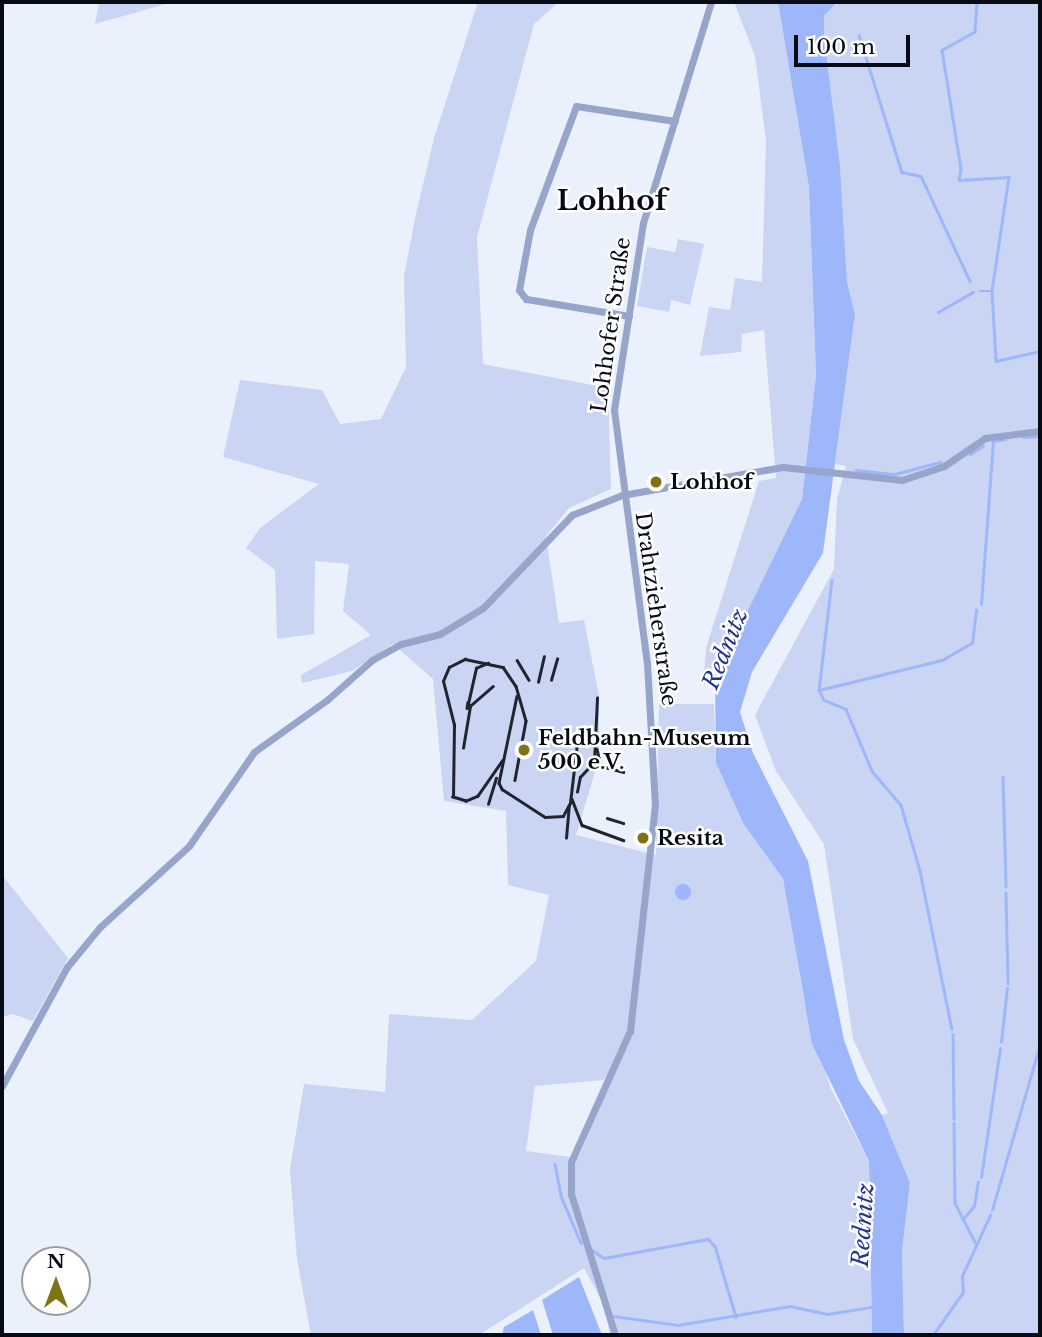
<!DOCTYPE html>
<meta charset="utf-8">
<style>
body{margin:0}
#map{position:relative;width:1042px;height:1337px;overflow:hidden;background:#ebf0fd;font-family:"Libre Baskerville",serif}
div>[style]{position:absolute}
[style*='--x']{left:calc(var(--x)*1px);top:calc(var(--y)*1px);width:calc(var(--w)*1px);rotate:calc(var(--a)*1deg)}
.green>*{inset:0;background:#c9d5f3}
.water>*{inset:0;background:#9eb7fa}
.round{border-radius:50%}
.stream>*{height:2.5px;margin:-1.25px;padding:0 1.25px;transform-origin:1.25px;border-radius:1.25px;background:#9eb7fa}
.street>*{height:7px;margin:-3.5px;padding:0 3.5px;transform-origin:3.5px;border-radius:3.5px;background:#96a5c9}
.rail>*{height:2.5px;margin:-1.25px;padding:0 1.25px;transform-origin:1.25px;border-radius:1.25px;background:#21242e}
.dots>*{width:19px;height:19px;translate:-50% -50%;box-sizing:border-box;border:4px solid #fff;border-radius:50%}
span{translate:-50% -50%;white-space:nowrap;text-align:center;line-height:1.15;-webkit-text-stroke:5px #fff;paint-order:stroke}
.street-label{font-size:21px;color:#080b15}
.poi-label{font-size:21px;color:#080b15;font-weight:700}
.left{translate:0 -50%;text-align:left}
.water-label{font-size:23px;color:#213693;font-style:italic}
.district-label{font-size:28px;color:#080b15;font-weight:700}
.frame{position:absolute;inset:0;border:4px solid #080b15;pointer-events:none}
.north{position:absolute;left:21px;top:1246px;width:70px;height:70px;box-sizing:border-box;background:#fff;border:2px solid #9c9da1;border-radius:50%;rotate:0deg;font-size:19px;font-weight:700;line-height:28px;text-align:center;color:#080b15}
.north::after{content:'';display:block;margin:auto;width:24px;height:32px;background:#7f7212;clip-path:polygon(50% 0,100% 100%,50% 72%,0 100%)}
.scale{position:absolute;left:794px;top:35px;width:116px;height:32px;box-sizing:border-box;border:4px solid #080b15;border-top:0;padding-left:9px;font-size:21px;line-height:24px;white-space:nowrap;color:#080b15;-webkit-text-stroke:5px #fff;paint-order:stroke}
</style>
<div id="map">
<div class="green">
<div style="clip-path:polygon(99px 2px,173px 2px,95px 24px)"></div>
<div style="clip-path:polygon(evenodd,478px 2px,559px 2px,534px 24px,477px 237px,483px 364px,608px 388px,611px 489px,569px 508px,546px 536px,559px 623px,584px 620px,599px 696px,599px 759px,576px 835px,656px 855px,659px 704px,714px 704px,716px 763px,743px 823px,783px 879px,804px 1001px,830px 1087px,869px 1161px,872px 1335px,610px 1335px,605px 1307px,584px 1268px,479px 1335px,311px 1335px,297px 1259px,290px 1169px,304px 1084px,385px 1092px,389px 1014px,472px 1020px,536px 961px,549px 895px,508px 885px,506px 811px,444px 801px,433px 679px,393px 644px,352px 671px,302px 683px,301px 675px,371px 635px,343px 611px,349px 564px,315px 561px,314px 634px,277px 639px,275px 570px,246px 548px,260px 528px,319px 484px,223px 457px,240px 380px,322px 390px,340px 424px,381px 419px,406px 367px,404px 276px,416px 214px,434px 138px,478px 2px,628px 1041px,578px 1158px,526px 1151px,535px 1086px,604px 1080px,628px 1041px)"></div>
<div style="clip-path:polygon(734px 2px,778px 2px,809px 187px,816px 375px,802px 499px,715px 678px,703px 686px,706px 648px,759px 481px,776px 478px,764px 330px,742px 334px,741px 352px,700px 356px,709px 307px,730px 310px,735px 278px,762px 282px,766px 141px,755px 56px)"></div>
<div style="clip-path:polygon(837px 2px,1040px 2px,1040px 1335px,904px 1335px,902px 1251px,910px 1183px,882px 1115px,888px 1113px,853px 1039px,824px 844px,776px 771px,755px 715px,834px 569px,837px 499px,846px 466px,835px 464px,855px 314px,847px 282px,840px 165px,824px 35px,824px 16px)"></div>
<div style="clip-path:polygon(678px 239px,704px 244px,690px 305px,671px 300px,669px 312px,637px 306px,647px 247px,675px 252px)"></div>
<div style="clip-path:polygon(2px 875px,68px 958px,33px 1021px,12px 1014px,2px 1017px)"></div>
</div>
<div class="water">
<div style="clip-path:polygon(778px 2px,837px 2px,824px 16px,824px 35px,840px 165px,847px 282px,855px 314px,823px 553px,752px 672px,740px 712px,753px 753px,808px 861px,844px 1040px,859px 1081px,882px 1115px,910px 1183px,902px 1251px,904px 1335px,872px 1335px,869px 1161px,812px 1044px,783px 879px,743px 823px,716px 763px,715px 678px,802px 499px,816px 375px,809px 187px)"></div>
<div class="round" style="left:675px;top:884px;width:16px;height:16px"></div>
<div style="clip-path:polygon(579px 1277px,602px 1335px,553px 1335px,542px 1300px)"></div>
<div style="clip-path:polygon(533px 1310px,541px 1335px,502px 1335px,504px 1327px)"></div>
</div>
<div class="stream">
<div style="--x:977;--y:2;--w:30;--a:94"></div>
<div style="--x:975;--y:32;--w:38;--a:151"></div>
<div style="--x:942;--y:50;--w:120;--a:80.9"></div>
<div style="--x:961;--y:168;--w:12;--a:99"></div>
<div style="--x:959;--y:180;--w:50;--a:-3.4"></div>
<div style="--x:1009;--y:177;--w:115;--a:98.5"></div>
<div style="--x:992;--y:291;--w:70;--a:86.7"></div>
<div style="--x:996;--y:361;--w:45;--a:-12.8"></div>
<div style="--x:859;--y:35;--w:144;--a:72.6"></div>
<div style="--x:902;--y:172;--w:19;--a:12"></div>
<div style="--x:921;--y:176;--w:116;--a:65"></div>
<div style="--x:980;--y:291;--w:12;--a:0"></div>
<div style="--x:938;--y:312;--w:40;--a:-29.7"></div>
<div style="--x:1023;--y:437;--w:17;--a:-3"></div>
<div style="--x:970;--y:454;--w:15;--a:-32"></div>
<div style="--x:856;--y:470;--w:39;--a:6"></div>
<div style="--x:895;--y:474;--w:47;--a:-14.9"></div>
<div style="--x:832;--y:580;--w:111;--a:96.7"></div>
<div style="--x:819;--y:690;--w:11;--a:63"></div>
<div style="--x:824;--y:700;--w:24;--a:22"></div>
<div style="--x:846;--y:709;--w:67;--a:67.2"></div>
<div style="--x:872;--y:771;--w:45;--a:49.5"></div>
<div style="--x:901;--y:805;--w:69;--a:73.9"></div>
<div style="--x:920;--y:871;--w:161;--a:78.6"></div>
<div style="--x:981;--y:604;--w:163;--a:-85.8"></div>
<div style="--x:993;--y:441;--w:12;--a:-9"></div>
<div style="--x:819;--y:690;--w:127;--a:-13.7"></div>
<div style="--x:942;--y:660;--w:34;--a:-30"></div>
<div style="--x:972;--y:643;--w:33;--a:-83"></div>
<div style="--x:1003;--y:777;--w:109;--a:88.4"></div>
<div style="--x:1006;--y:893;--w:90;--a:88.7"></div>
<div style="--x:953;--y:1034;--w:85;--a:89.3"></div>
<div style="--x:1001;--y:1042;--w:54;--a:-83.7"></div>
<div style="--x:954;--y:1123;--w:80;--a:89.3"></div>
<div style="--x:955;--y:1203;--w:44;--a:62.9"></div>
<div style="--x:555;--y:1164;--w:33;--a:79"></div>
<div style="--x:561;--y:1196;--w:51;--a:66.9"></div>
<div style="--x:981;--y:1177;--w:130;--a:-81.6"></div>
<div style="--x:992;--y:1210;--w:173;--a:-73.9"></div>
<div style="--x:963;--y:1219;--w:17;--a:-50"></div>
<div style="--x:974;--y:1206;--w:24;--a:-81"></div>
<div style="--x:592;--y:1250;--w:14;--a:34"></div>
<div style="--x:604;--y:1258;--w:106;--a:-10.4"></div>
<div style="--x:708;--y:1239;--w:10;--a:45"></div>
<div style="--x:715;--y:1246;--w:74;--a:73.5"></div>
<div style="--x:614;--y:1316;--w:65;--a:8"></div>
<div style="--x:678;--y:1325;--w:114;--a:-9.6"></div>
<div style="--x:790;--y:1306;--w:38;--a:12"></div>
<div style="--x:827;--y:1314;--w:45;--a:-9"></div>
<div style="--x:933;--y:1335;--w:52;--a:-55.1"></div>
<div style="--x:963;--y:1292;--w:16;--a:-94"></div>
<div style="--x:962;--y:1276;--w:67;--a:-65.3"></div>
</div>
<div class="street">
<div style="--x:629;--y:316;--w:104;--a:-170.6"></div>
<div style="--x:526;--y:299;--w:11;--a:-128"></div>
<div style="--x:519;--y:290;--w:61;--a:-79.6"></div>
<div style="--x:530;--y:230;--w:132;--a:-69.6"></div>
<div style="--x:576;--y:106;--w:100;--a:8.6"></div>
<div style="--x:2;--y:1086;--w:136;--a:-61.4"></div>
<div style="--x:67;--y:967;--w:52;--a:-50.5"></div>
<div style="--x:100;--y:927;--w:120;--a:-42.3"></div>
<div style="--x:189;--y:846;--w:114;--a:-55.3"></div>
<div style="--x:254;--y:752;--w:90;--a:-35.5"></div>
<div style="--x:327;--y:700;--w:60;--a:-41.6"></div>
<div style="--x:372;--y:660;--w:33;--a:-29"></div>
<div style="--x:401;--y:644;--w:40;--a:-14.4"></div>
<div style="--x:440;--y:634;--w:50;--a:-31.2"></div>
<div style="--x:483;--y:608;--w:129;--a:-46.3"></div>
<div style="--x:572;--y:515;--w:54;--a:-21.8"></div>
<div style="--x:622;--y:495;--w:163;--a:-9.9"></div>
<div style="--x:783;--y:467;--w:120;--a:6.2"></div>
<div style="--x:902;--y:480;--w:44;--a:-18.4"></div>
<div style="--x:944;--y:466;--w:50;--a:-34.3"></div>
<div style="--x:985;--y:438;--w:55;--a:-7.3"></div>
<div style="--x:615;--y:1335;--w:148;--a:-107.3"></div>
<div style="--x:571;--y:1194;--w:32;--a:-90"></div>
<div style="--x:571;--y:1162;--w:144;--a:-65.8"></div>
<div style="--x:630;--y:1031;--w:226;--a:-83.7"></div>
<div style="--x:655;--y:806;--w:142;--a:-93.2"></div>
<div style="--x:647;--y:664;--w:256;--a:-97.4"></div>
<div style="--x:614;--y:410;--w:189;--a:-81.2"></div>
<div style="--x:643;--y:223;--w:231;--a:-72.9"></div>
</div>
<div class="rail">
<div style="--x:517;--y:660;--w:23;--a:59"></div>
<div style="--x:551;--y:680;--w:22;--a:-74"></div>
<div style="--x:538;--y:682;--w:26;--a:-77"></div>
<div style="--x:517;--y:696;--w:89;--a:101.7"></div>
<div style="--x:499;--y:783;--w:7;--a:63"></div>
<div style="--x:502;--y:789;--w:51;--a:33.1"></div>
<div style="--x:545;--y:817;--w:18;--a:-3"></div>
<div style="--x:563;--y:816;--w:15;--a:-62"></div>
<div style="--x:570;--y:803;--w:60;--a:-83.3"></div>
<div style="--x:468;--y:702;--w:6;--a:99"></div>
<div style="--x:467;--y:708;--w:41;--a:-77.3"></div>
<div style="--x:476;--y:668;--w:13;--a:-23"></div>
<div style="--x:463;--y:748;--w:43;--a:-80.5"></div>
<div style="--x:470;--y:706;--w:30;--a:-41"></div>
<div style="--x:597;--y:749;--w:17;--a:77"></div>
<div style="--x:601;--y:766;--w:23;--a:15"></div>
<div style="--x:503;--y:760;--w:44;--a:124.8"></div>
<div style="--x:478;--y:796;--w:13;--a:157"></div>
<div style="--x:466;--y:801;--w:14;--a:-163"></div>
<div style="--x:453;--y:797;--w:72;--a:-89.2"></div>
<div style="--x:454;--y:725;--w:45;--a:-104"></div>
<div style="--x:443;--y:681;--w:15;--a:-67"></div>
<div style="--x:449;--y:667;--w:18;--a:-27"></div>
<div style="--x:465;--y:659;--w:39;--a:12"></div>
<div style="--x:503;--y:667;--w:23;--a:56"></div>
<div style="--x:516;--y:686;--w:36;--a:74"></div>
<div style="--x:526;--y:721;--w:60;--a:100.6"></div>
<div style="--x:577;--y:792;--w:15;--a:-79"></div>
<div style="--x:580;--y:777;--w:21;--a:-47"></div>
<div style="--x:594;--y:762;--w:64;--a:-87.3"></div>
<div style="--x:572;--y:799;--w:28;--a:69"></div>
<div style="--x:582;--y:825;--w:44;--a:20.1"></div>
<div style="--x:488;--y:804;--w:27;--a:-73"></div>
<div style="--x:607;--y:818;--w:17;--a:17"></div>
<div style="--x:566;--y:838;--w:32;--a:-85"></div>
</div>
<div class="dots">
<div style="left:656px;top:482px;background:#7f7212"></div>
<div style="left:524px;top:750px;background:#7f7212"></div>
<div style="left:643px;top:838px;background:#7f7212"></div>
</div>
<div class="street-label">
<span style="left:611px;top:325px;rotate:-82deg">Lohhofer Straße</span>
<span style="left:656px;top:609px;rotate:82deg">Drahtzieherstraße</span>
</div>
<div class="poi-label">
<span class="left" style="left:670px;top:482px">Lohhof</span>
<span class="left" style="left:538px;top:750px">Feldbahn-Museum<br>500 e.V.</span>
<span class="left" style="left:657px;top:838px">Resita</span>
</div>
<div class="water-label">
<span style="left:725px;top:649px;rotate:-68deg">Rednitz</span>
<span style="left:863px;top:1225px;rotate:-86deg">Rednitz</span>
</div>
<div class="district-label">
<span style="left:612px;top:201px">Lohhof</span>
</div>
<div class="frame"></div>
<div class="north">N</div>
<div class="scale">100 m</div>
</div>
